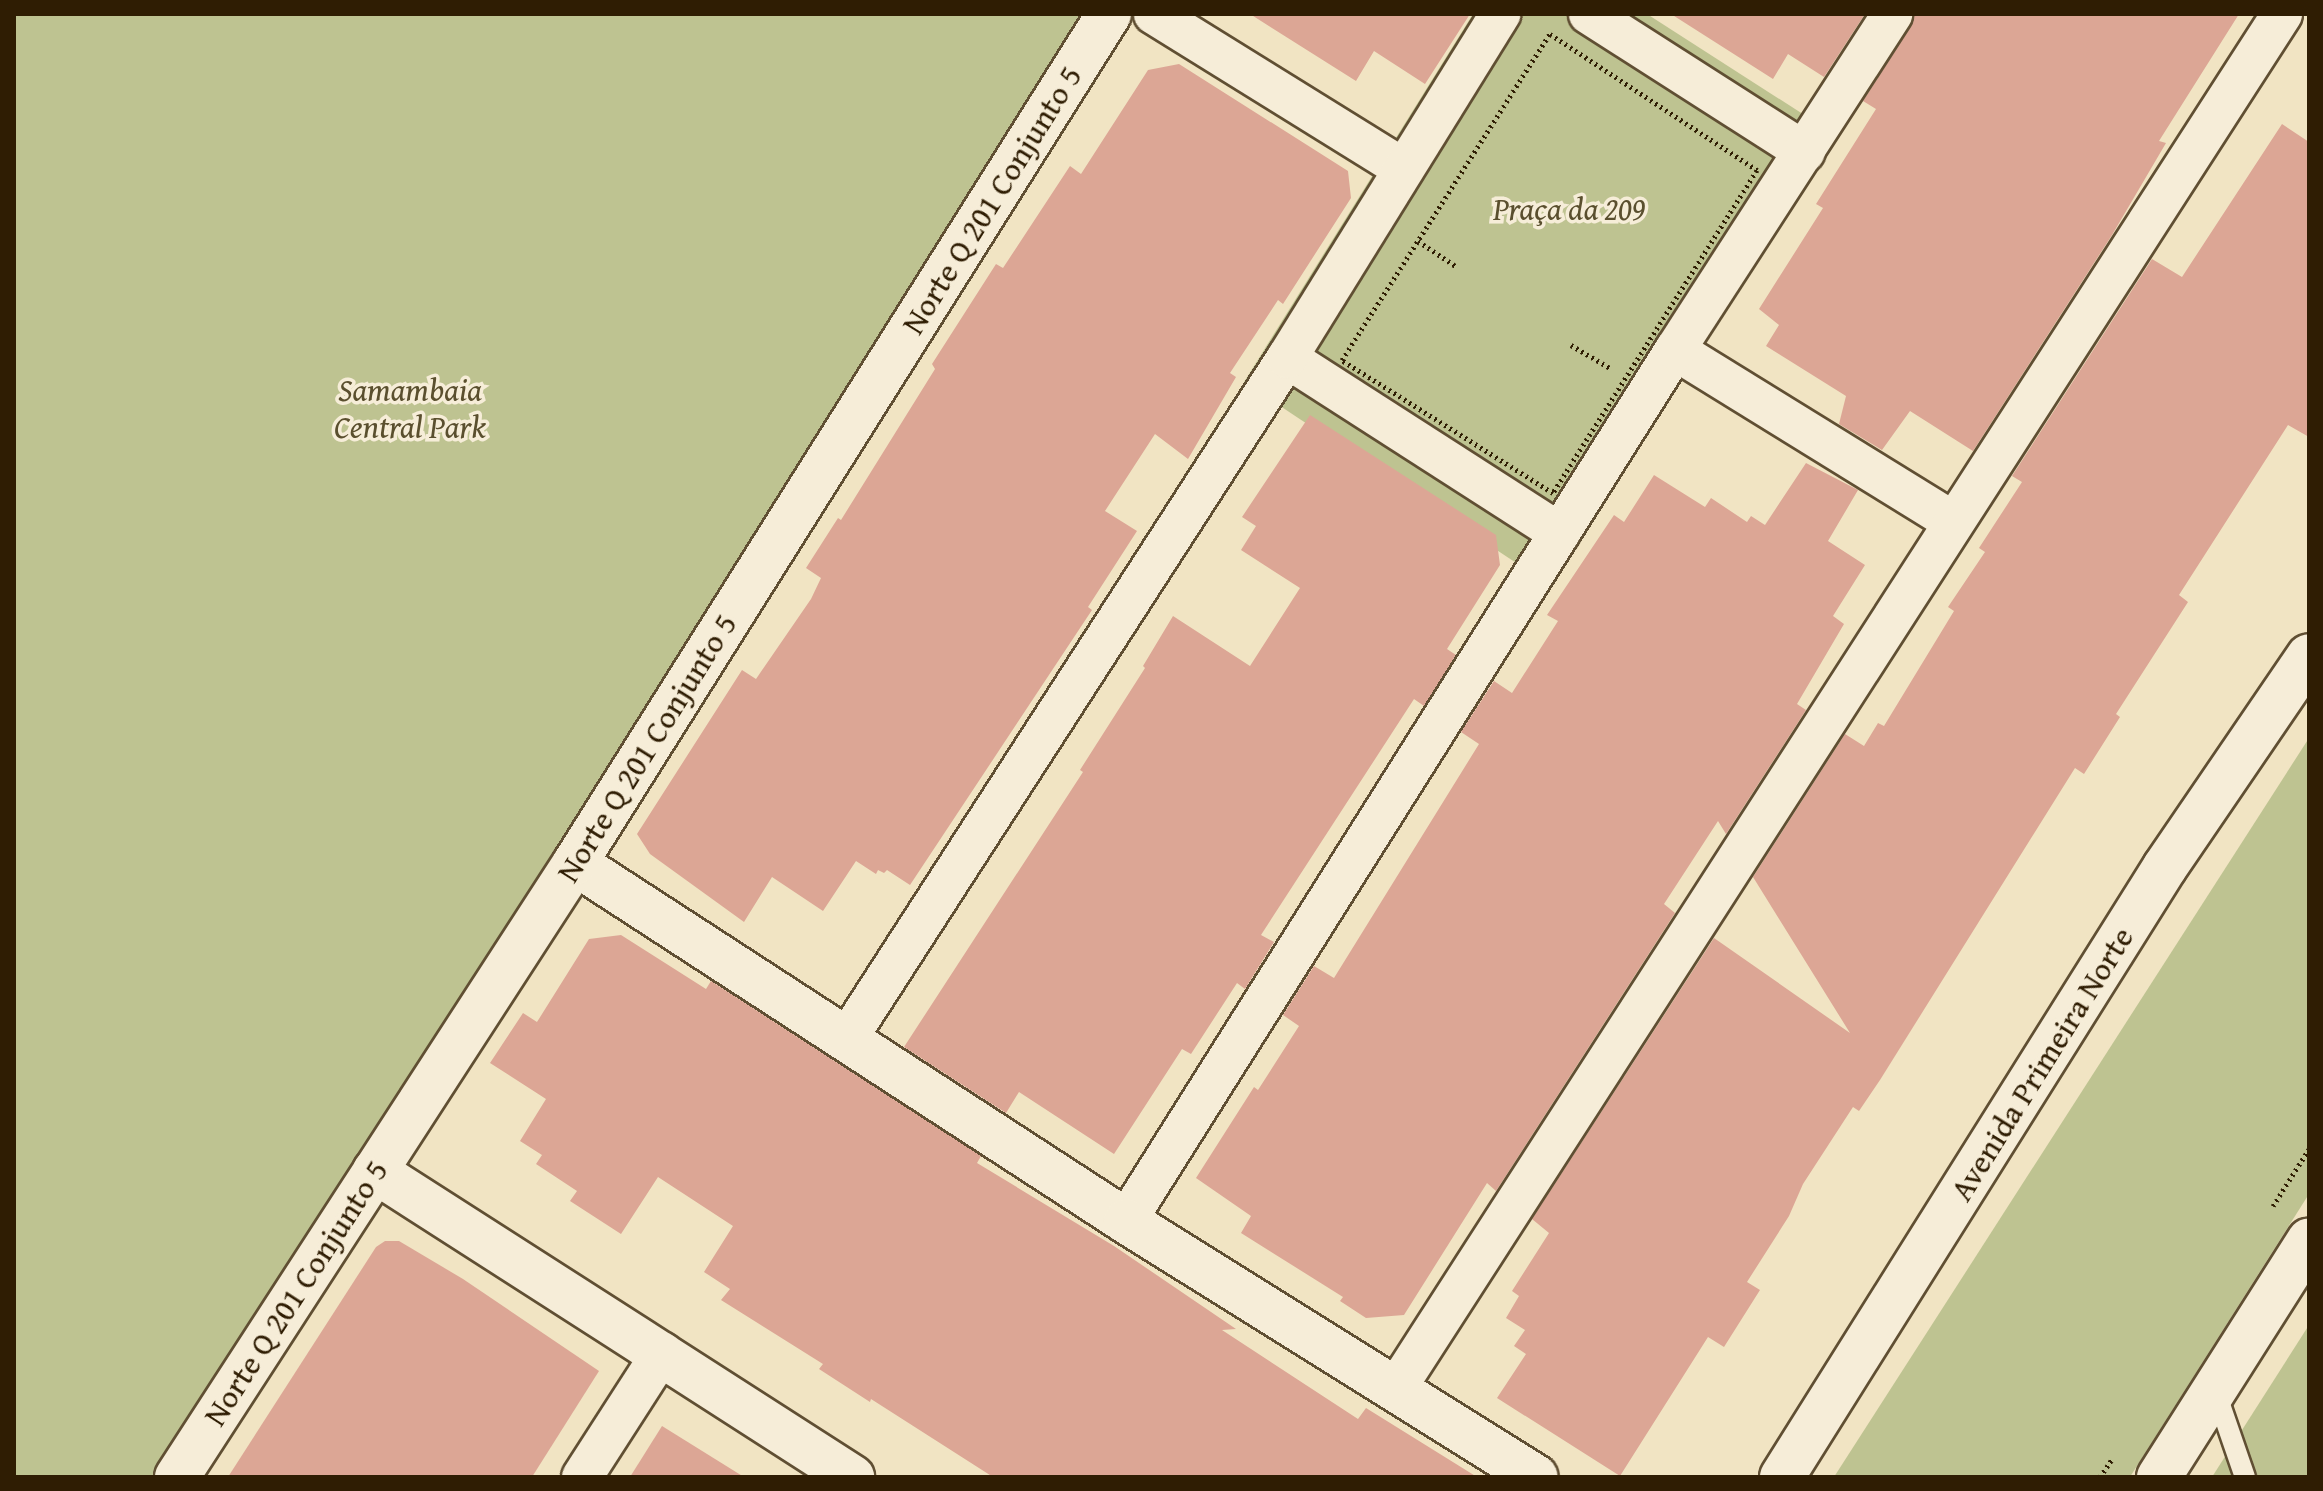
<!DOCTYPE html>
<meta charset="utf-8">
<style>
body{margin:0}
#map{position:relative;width:2323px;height:1491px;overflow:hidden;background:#f1e4c3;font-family:"Gentium Book Plus",serif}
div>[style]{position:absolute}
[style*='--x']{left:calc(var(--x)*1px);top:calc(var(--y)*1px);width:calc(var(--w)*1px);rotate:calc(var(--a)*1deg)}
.green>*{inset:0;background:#bec391}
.building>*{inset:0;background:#dca695}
.path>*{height:5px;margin-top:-2.5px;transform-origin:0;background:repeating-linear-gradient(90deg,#2f1d03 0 2px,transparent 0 6px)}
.roads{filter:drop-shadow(2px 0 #604f33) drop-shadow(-2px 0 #604f33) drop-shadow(0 2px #604f33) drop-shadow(0 -2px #604f33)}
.service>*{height:20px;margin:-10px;padding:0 10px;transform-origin:10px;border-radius:10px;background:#f6edd8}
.minor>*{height:40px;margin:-20px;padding:0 20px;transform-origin:20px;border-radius:20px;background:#f6edd8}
.tertiary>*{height:44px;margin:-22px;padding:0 22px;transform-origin:22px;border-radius:22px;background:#f6edd8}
.secondary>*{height:44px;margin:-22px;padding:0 22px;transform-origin:22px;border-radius:22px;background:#f6edd8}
span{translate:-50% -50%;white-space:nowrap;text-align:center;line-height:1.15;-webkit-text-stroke:7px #f6edd8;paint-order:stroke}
.street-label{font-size:32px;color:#2f1d03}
.park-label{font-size:32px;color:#5a4f2e;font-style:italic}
.frame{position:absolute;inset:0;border:16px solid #2f1d03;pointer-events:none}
</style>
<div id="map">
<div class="green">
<div style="clip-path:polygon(14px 14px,1129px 14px,202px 1477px,14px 1477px)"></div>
<div style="clip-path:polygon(1473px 14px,1647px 14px,1837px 136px,1545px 582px,1244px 382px)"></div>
<div style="clip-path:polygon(2309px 738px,2309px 1194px,2130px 1477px,1834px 1477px)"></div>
<div style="clip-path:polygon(2309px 1325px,2309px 1477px,2212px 1477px)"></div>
</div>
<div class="building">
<div style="clip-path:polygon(1250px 14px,1470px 14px,1425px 84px,1374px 51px,1356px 81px)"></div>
<div style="clip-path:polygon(1671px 14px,1865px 14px,1824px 77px,1788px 54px,1773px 79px)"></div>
<div style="clip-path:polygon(1915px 14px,2239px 14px,2159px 141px,2166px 143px,2112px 235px,1973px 451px,1910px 411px,1882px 450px,1839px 424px,1846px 396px,1766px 346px,1779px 325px,1759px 309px,1823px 208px,1816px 204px,1876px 109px,1863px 101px,1911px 26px)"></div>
<div style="clip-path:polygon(1179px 64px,1348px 171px,1351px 198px,1283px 304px,1278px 300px,1230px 373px,1236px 377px,1188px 459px,1155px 434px,1105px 511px,1137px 531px,1088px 607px,1092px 610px,910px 885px,887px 870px,884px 873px,878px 870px,876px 874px,856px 861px,823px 911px,772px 877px,744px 922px,650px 854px,637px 834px,742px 670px,756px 679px,811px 599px,821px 578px,806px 568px,838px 518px,841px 520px,935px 369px,932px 364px,996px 264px,1003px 268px,1070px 166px,1081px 174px,1148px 70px)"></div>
<div style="clip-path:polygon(2282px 124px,2309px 142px,2309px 437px,2288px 425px,2179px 595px,2188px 602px,2116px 714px,2120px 717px,2084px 774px,2075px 768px,1880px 1080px,1859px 1111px,1853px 1107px,1803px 1184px,1789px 1216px,1747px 1282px,1760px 1290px,1724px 1347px,1708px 1337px,1620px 1476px,1497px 1398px,1526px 1354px,1514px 1346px,1525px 1330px,1506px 1318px,1519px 1296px,1512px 1291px,1549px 1233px,1532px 1219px,1714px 938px,1850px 1033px,1753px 877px,1845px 734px,1864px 746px,1878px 723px,1884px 726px,1954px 611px,1948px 607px,1985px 552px,1979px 548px,2022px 482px,2012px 476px,2152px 259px,2182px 277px)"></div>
<div style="clip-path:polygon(1310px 415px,1496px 535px,1500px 565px,1447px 649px,1456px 655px,1424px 706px,1414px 699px,1261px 935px,1274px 942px,1245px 989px,1237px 983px,1191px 1054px,1182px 1049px,1114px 1154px,1019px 1092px,1006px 1113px,904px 1047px,1083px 772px,1080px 770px,1145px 668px,1143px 666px,1173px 616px,1250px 666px,1300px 588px,1241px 550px,1256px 526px,1242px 517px)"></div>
<div style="clip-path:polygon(1806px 463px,1858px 490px,1828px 541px,1865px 565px,1833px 616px,1844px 624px,1797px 704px,1806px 710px,1726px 834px,1718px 821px,1664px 904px,1675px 913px,1496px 1191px,1487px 1183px,1404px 1315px,1366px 1318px,1340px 1301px,1343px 1297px,1241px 1233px,1251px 1216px,1196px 1178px,1254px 1087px,1258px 1090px,1299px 1026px,1283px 1015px,1314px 966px,1334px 978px,1479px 744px,1461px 732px,1494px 681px,1512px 693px,1558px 621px,1547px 615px,1614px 515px,1624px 522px,1654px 475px,1705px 507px,1711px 498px,1747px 522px,1751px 516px,1765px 525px)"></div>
<div style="clip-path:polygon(621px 935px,706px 989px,711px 981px,981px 1156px,977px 1163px,1114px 1246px,1236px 1329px,1222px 1330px,1358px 1419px,1366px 1408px,1477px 1477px,993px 1477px,871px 1399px,870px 1402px,819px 1369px,823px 1364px,721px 1300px,730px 1289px,704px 1272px,733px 1226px,658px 1177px,621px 1234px,570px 1201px,577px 1191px,536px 1164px,542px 1155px,520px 1141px,546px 1099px,490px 1063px,523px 1013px,537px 1022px,589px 939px)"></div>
<div style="clip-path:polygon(385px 1241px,399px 1241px,463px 1279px,599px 1371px,532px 1477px,228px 1477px,376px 1247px)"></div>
<div style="clip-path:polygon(662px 1426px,744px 1477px,630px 1477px)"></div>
</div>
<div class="path">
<div style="--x:1550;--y:34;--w:248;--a:33.3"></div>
<div style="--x:1757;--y:170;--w:382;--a:122.3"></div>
<div style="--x:1553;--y:493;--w:249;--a:-147.8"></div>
<div style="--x:1342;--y:360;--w:387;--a:-57.5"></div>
<div style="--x:1418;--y:241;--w:47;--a:33.7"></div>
<div style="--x:1571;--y:345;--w:45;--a:30.5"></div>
<div style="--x:2273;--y:1206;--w:67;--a:-57.7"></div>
<div style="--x:2100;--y:1477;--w:23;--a:-56"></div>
</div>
<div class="roads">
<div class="service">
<div style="--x:2215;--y:1390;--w:92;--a:71"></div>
</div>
<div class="minor">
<div style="--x:1154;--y:14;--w:292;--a:31.8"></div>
<div style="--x:1589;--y:14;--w:256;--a:32.6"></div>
<div style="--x:1675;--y:350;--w:326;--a:31.7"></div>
<div style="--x:1287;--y:358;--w:324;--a:32.7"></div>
<div style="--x:848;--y:1037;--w:809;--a:-57.12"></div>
<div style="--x:1287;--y:358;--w:405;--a:-58.2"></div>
<div style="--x:1126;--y:1221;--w:1030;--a:-57.78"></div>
<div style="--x:1675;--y:350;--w:400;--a:-57.1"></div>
<div style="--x:1395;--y:1390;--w:1637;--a:-57.19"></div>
<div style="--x:582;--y:1477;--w:148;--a:-57.2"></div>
</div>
<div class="tertiary">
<div style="--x:575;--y:863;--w:657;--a:33.01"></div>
<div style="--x:1126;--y:1221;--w:483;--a:32"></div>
<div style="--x:375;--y:1171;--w:567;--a:32.68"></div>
<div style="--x:177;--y:1477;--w:732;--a:-57.05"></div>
<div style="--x:575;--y:863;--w:1003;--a:-57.83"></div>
</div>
<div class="secondary">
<div style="--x:1782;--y:1477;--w:720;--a:-57.88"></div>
<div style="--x:2165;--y:867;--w:255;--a:-55.7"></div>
<div style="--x:2159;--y:1477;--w:280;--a:-57.6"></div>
</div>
</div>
<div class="street-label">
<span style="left:992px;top:200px;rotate:-58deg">Norte Q 201 Conjunto 5</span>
<span style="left:647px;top:748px;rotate:-58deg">Norte Q 201 Conjunto 5</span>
<span style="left:2042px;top:1064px;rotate:-58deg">Avenida Primeira Norte</span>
<span style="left:296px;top:1293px;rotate:-57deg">Norte Q 201 Conjunto 5</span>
</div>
<div class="park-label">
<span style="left:1569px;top:209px">Praça da 209</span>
<span style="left:410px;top:409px">Samambaia<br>Central Park</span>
</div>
<div class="frame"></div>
</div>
